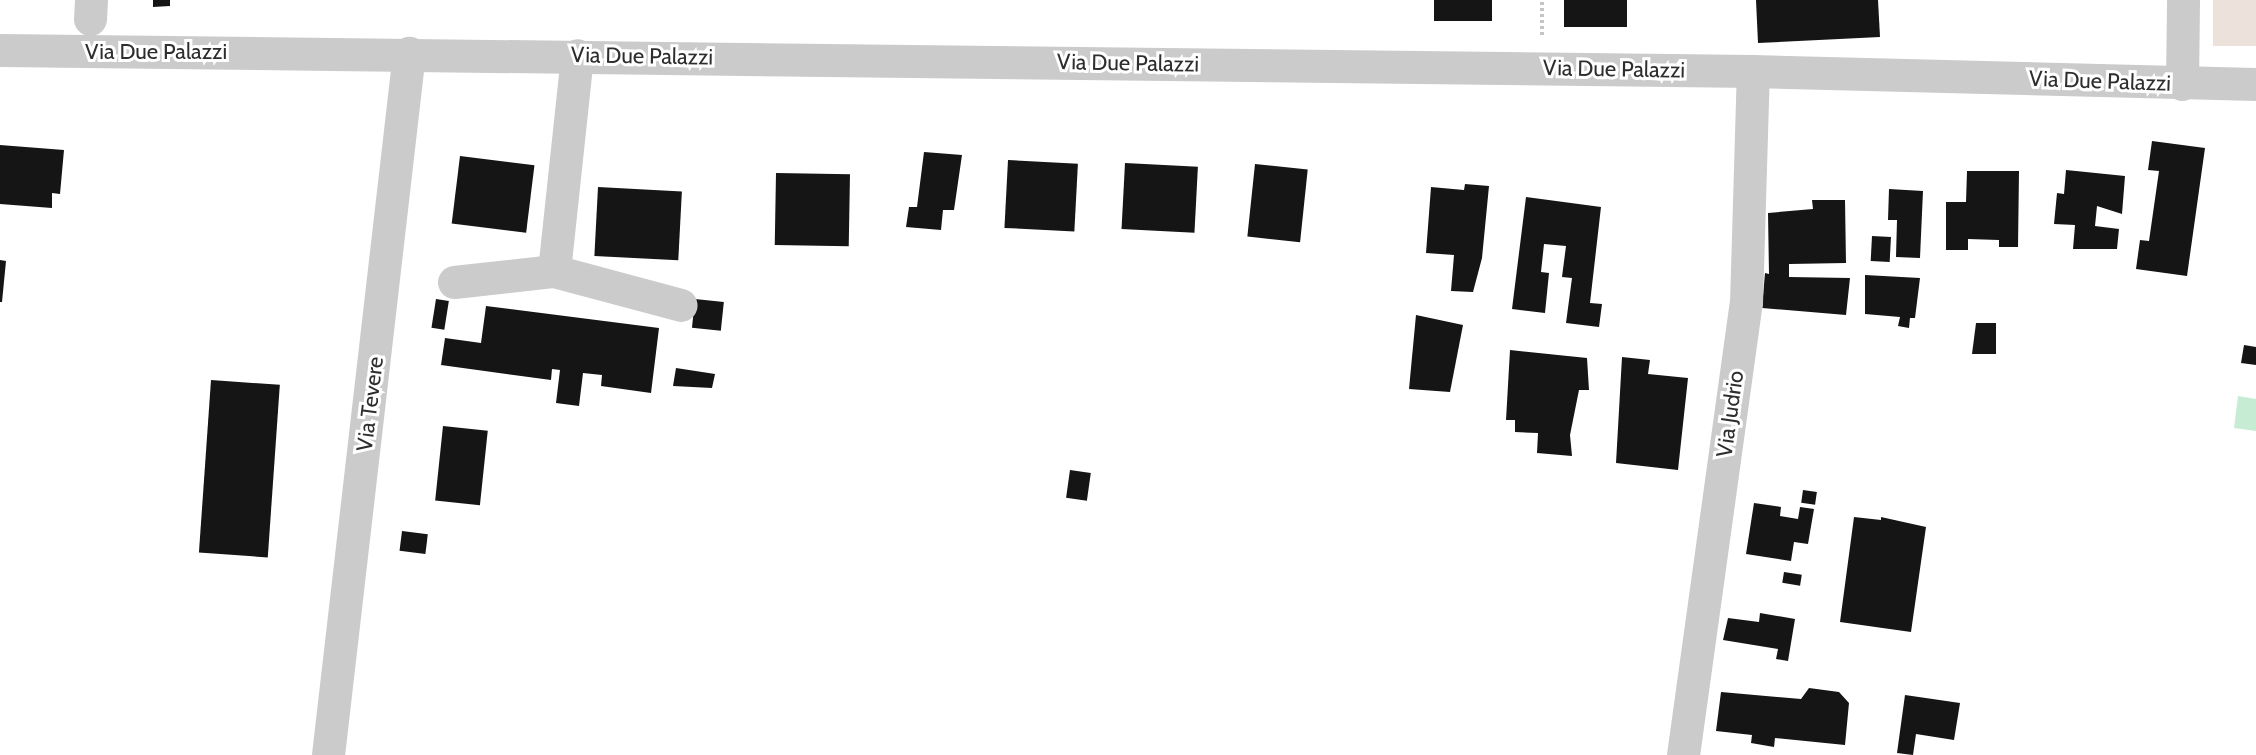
<!DOCTYPE html>
<style>
body{margin:0}
#map{position:relative;width:2256px;height:755px;overflow:hidden;background:#fff;font-family:Cabin,sans-serif}
div>[style]{position:absolute}
[style*='--x']{left:calc(var(--x)*1px);top:calc(var(--y)*1px);width:calc(var(--w)*1px);rotate:calc(var(--a)*1deg)}
.green>*{inset:0;background:#ece2db;transform-origin:0 0}
.water>*{inset:0;background:#c6edd4}
.building>*{inset:0;background:#151515;transform-origin:0 0}
.path>*{height:4px;margin-top:-2px;transform-origin:0;background:repeating-linear-gradient(90deg,#c5c5c5 0 3px,transparent 0 6px)}
.minor>*{height:33px;margin:-16.5px;padding:0 16.5px;transform-origin:16.5px;border-radius:16.5px;background:#cbcbcb}
span{translate:-50% -50%;white-space:nowrap;text-align:center;line-height:1.15;-webkit-text-stroke:6px #fff;paint-order:stroke}
.street-label{font-size:22px;color:#2e2e2e}
</style>
<div id="map">
<div class="green">
<div style="left:2213px;top:0;width:43px;height:46px"></div>
</div>
<div class="water">
<div style="clip-path:polygon(2238px 396px,2256px 399px,2256px 431px,2234px 428px)"></div>
</div>
<div class="building">
<div style="clip-path:polygon(153px 0,170px 0,170px 6px,153px 7px)"></div>
<div style="left:1434px;top:0;width:58px;height:21px"></div>
<div style="left:1564px;top:0;width:63px;height:27px"></div>
<div style="clip-path:polygon(1756px 0,1878px 0,1880px 37px,1758px 43px)"></div>
<div style="clip-path:polygon(2152px 141px,2205px 148px,2187px 276px,2136px 269px,2140px 240px,2149px 241px,2159px 171px,2148px 170px)"></div>
<div style="clip-path:polygon(0 145px,64px 150px,60px 194px,52px 193px,52px 208px,0 204px)"></div>
<div style="clip-path:polygon(924px 152px,962px 155px,954px 210px,943px 210px,941px 230px,906px 227px,909px 207px,917px 207px)"></div>
<div style="left:460px;top:156px;width:75px;height:68px;rotate:7deg"></div>
<div style="left:1008px;top:160px;width:70px;height:68px;rotate:3deg"></div>
<div style="left:1125px;top:163px;width:73px;height:66px;rotate:3deg"></div>
<div style="left:1255px;top:164px;width:53px;height:73px;rotate:6deg"></div>
<div style="clip-path:polygon(2066px 170px,2125px 176px,2122px 214px,2097px 206px,2095px 226px,2119px 229px,2117px 249px,2073px 249px,2075px 225px,2054px 224px,2057px 193px,2064px 194px)"></div>
<div style="clip-path:polygon(1967px 171px,2019px 171px,2018px 247px,1999px 247px,1999px 240px,1968px 239px,1968px 250px,1946px 250px,1946px 202px,1966px 202px)"></div>
<div style="left:776px;top:173px;width:74px;height:72px;rotate:1deg"></div>
<div style="clip-path:polygon(1465px 184px,1489px 186px,1482px 258px,1473px 292px,1451px 291px,1454px 255px,1426px 253px,1431px 187px,1464px 190px)"></div>
<div style="left:598px;top:187px;width:84px;height:69px;rotate:3deg"></div>
<div style="clip-path:polygon(1889px 189px,1923px 191px,1920px 258px,1896px 257px,1897px 220px,1888px 220px)"></div>
<div style="clip-path:polygon(1526px 197px,1601px 207px,1590px 303px,1602px 304px,1599px 327px,1566px 323px,1572px 278px,1562px 277px,1566px 246px,1544px 244px,1541px 272px,1549px 273px,1545px 313px,1512px 309px)"></div>
<div style="clip-path:polygon(1812px 200px,1845px 200px,1846px 263px,1789px 264px,1789px 277px,1850px 278px,1846px 315px,1762px 308px,1765px 273px,1769px 274px,1768px 213px,1813px 209px)"></div>
<div style="left:1872px;top:236px;width:19px;height:25px;rotate:3deg"></div>
<div style="clip-path:polygon(0 260px,6px 261px,2px 302px,0 302px)"></div>
<div style="clip-path:polygon(1865px 275px,1920px 278px,1915px 318px,1910px 318px,1909px 328px,1898px 326px,1900px 317px,1865px 314px)"></div>
<div style="left:436px;top:299px;width:13px;height:29px;rotate:9deg"></div>
<div style="left:695px;top:299px;width:29px;height:29px;rotate:6deg"></div>
<div style="clip-path:polygon(486px 306px,659px 328px,651px 393px,601px 386px,602px 375px,583px 373px,579px 406px,556px 403px,560px 370px,552px 369px,551px 380px,441px 365px,445px 338px,481px 343px)"></div>
<div style="clip-path:polygon(1416px 315px,1463px 325px,1450px 392px,1409px 389px)"></div>
<div style="clip-path:polygon(1976px 323px,1996px 323px,1996px 354px,1972px 354px)"></div>
<div style="clip-path:polygon(2244px 345px,2256px 347px,2256px 365px,2241px 363px)"></div>
<div style="clip-path:polygon(1510px 350px,1587px 358px,1589px 390px,1579px 390px,1570px 435px,1572px 456px,1537px 453px,1538px 433px,1515px 432px,1515px 420px,1506px 420px)"></div>
<div style="clip-path:polygon(1622px 357px,1650px 360px,1648px 374px,1688px 378px,1678px 470px,1616px 463px)"></div>
<div style="clip-path:polygon(676px 368px,715px 374px,712px 388px,673px 386px)"></div>
<div style="left:211px;top:380px;width:69px;height:173px;rotate:4deg"></div>
<div style="left:443px;top:426px;width:45px;height:75px;rotate:6deg"></div>
<div style="left:1070px;top:470px;width:21px;height:28px;rotate:8deg"></div>
<div style="left:1803px;top:490px;width:14px;height:13px;rotate:8deg"></div>
<div style="clip-path:polygon(1754px 503px,1781px 507px,1780px 516px,1798px 519px,1800px 507px,1814px 509px,1808px 544px,1794px 542px,1791px 561px,1746px 554px)"></div>
<div style="clip-path:polygon(1854px 517px,1881px 520px,1881px 517px,1926px 527px,1911px 632px,1840px 622px)"></div>
<div style="left:402px;top:531px;width:26px;height:20px;rotate:7deg"></div>
<div style="left:1784px;top:572px;width:18px;height:11px;rotate:9deg"></div>
<div style="clip-path:polygon(1760px 613px,1795px 619px,1788px 661px,1776px 659px,1778px 649px,1723px 640px,1728px 618px,1759px 622px)"></div>
<div style="clip-path:polygon(1809px 688px,1839px 692px,1849px 703px,1845px 745px,1775px 738px,1774px 747px,1751px 743px,1752px 735px,1716px 731px,1721px 692px,1801px 699px)"></div>
<div style="clip-path:polygon(1905px 695px,1960px 703px,1954px 740px,1916px 734px,1913px 755px,1897px 753px)"></div>
</div>
<div class="path">
<div style="--x:1542;--y:35;--w:35;--a:-90"></div>
</div>
<div class="minor">
<div style="--x:90;--y:19;--w:19;--a:-87"></div>
<div style="--x:0;--y:50;--w:1753;--a:0.69"></div>
<div style="--x:1753;--y:71;--w:503;--a:1.48"></div>
<div style="--x:2182;--y:84;--w:84;--a:-89.3"></div>
<div style="--x:554;--y:271;--w:131;--a:15"></div>
<div style="--x:454;--y:282;--w:101;--a:-6.3"></div>
<div style="--x:554;--y:271;--w:217;--a:-83.9"></div>
<div style="--x:328;--y:755;--w:707;--a:-83.42"></div>
<div style="--x:1683;--y:755;--w:456;--a:-82.1"></div>
<div style="--x:1746;--y:303;--w:232;--a:-88.3"></div>
</div>
<div class="street-label">
<span style="left:156px;top:52px">Via Due Palazzi</span>
<span style="left:642px;top:56px;rotate:1deg">Via Due Palazzi</span>
<span style="left:1128px;top:63px;rotate:1deg">Via Due Palazzi</span>
<span style="left:1614px;top:69px;rotate:1deg">Via Due Palazzi</span>
<span style="left:2100px;top:81px;rotate:2deg">Via Due Palazzi</span>
<span style="left:370px;top:404px;rotate:-83deg">Via Tevere</span>
<span style="left:1730px;top:414px;rotate:-82deg">Via Judrio</span>
</div>
</div>
